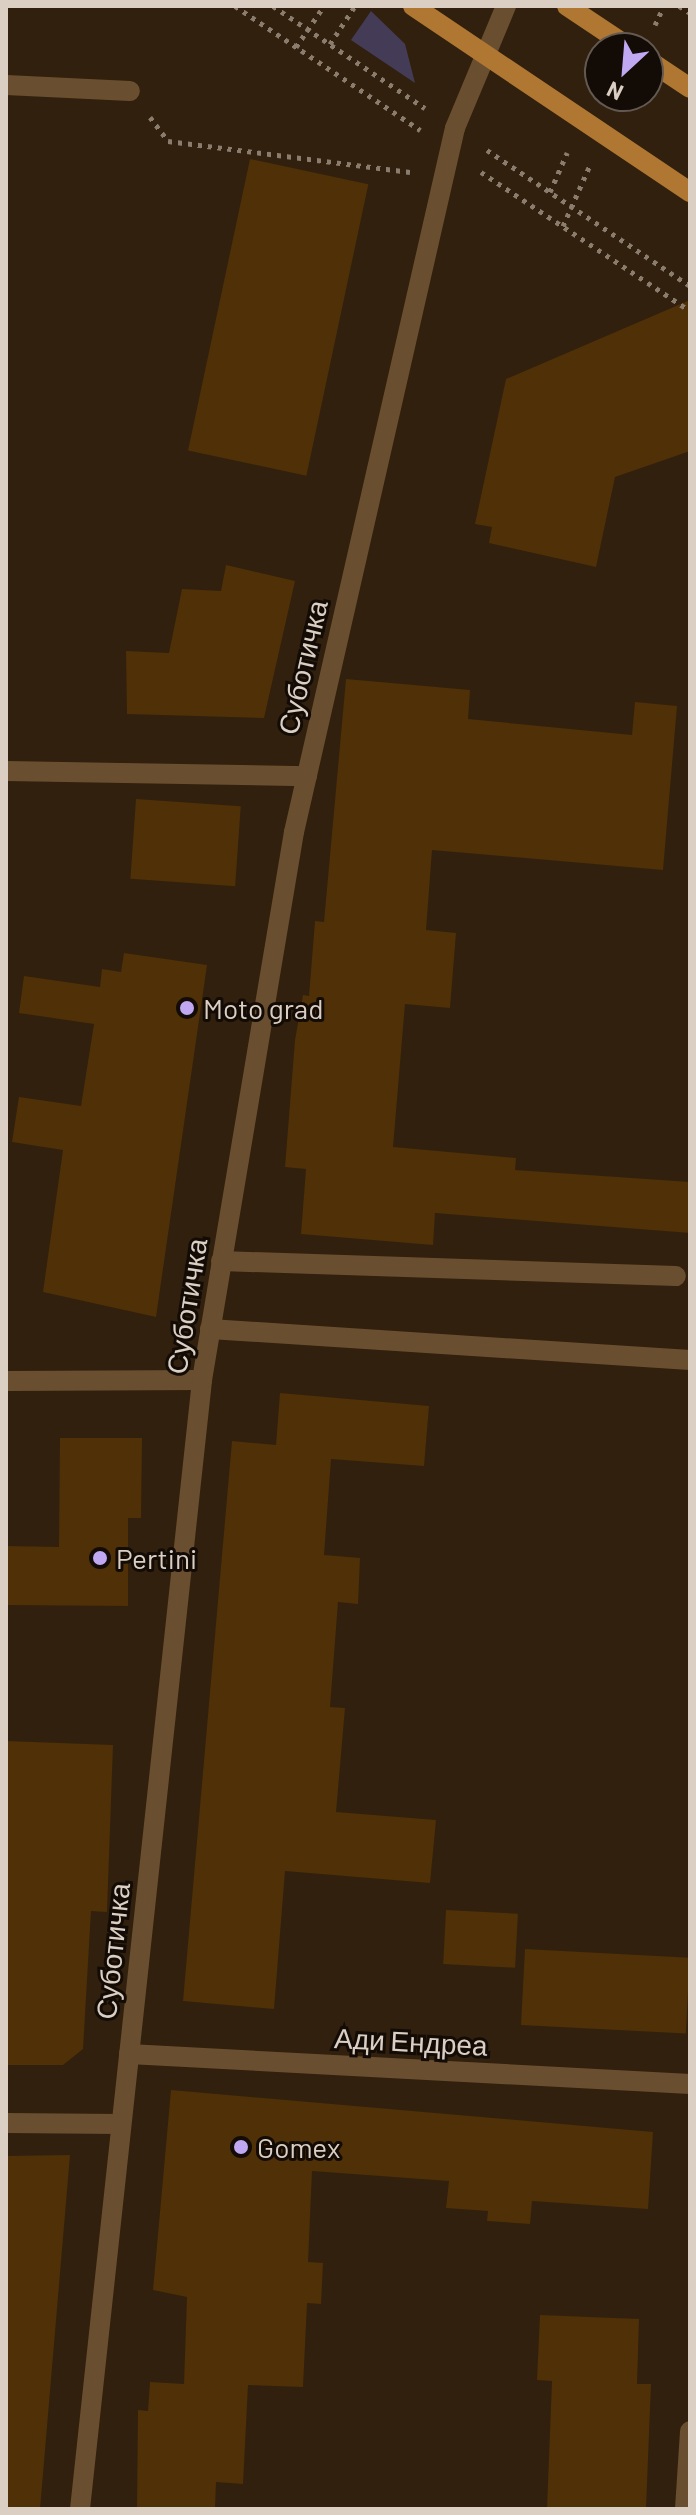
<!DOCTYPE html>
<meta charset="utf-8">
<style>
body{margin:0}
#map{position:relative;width:696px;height:2515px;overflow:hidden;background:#31200d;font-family:Barlow,sans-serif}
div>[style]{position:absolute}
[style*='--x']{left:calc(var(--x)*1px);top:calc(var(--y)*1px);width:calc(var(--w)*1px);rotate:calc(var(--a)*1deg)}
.green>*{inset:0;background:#443c57}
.building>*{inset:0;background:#4f3007;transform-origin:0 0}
.path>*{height:5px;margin-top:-2.5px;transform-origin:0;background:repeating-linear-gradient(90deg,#8b7d6e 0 4px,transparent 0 10px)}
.minor>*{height:20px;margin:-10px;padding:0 10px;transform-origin:10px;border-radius:10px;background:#6a4e30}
.major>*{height:20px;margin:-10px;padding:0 10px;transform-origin:10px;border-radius:10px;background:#b07733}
.dots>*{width:22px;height:22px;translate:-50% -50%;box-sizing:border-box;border:4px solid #130b05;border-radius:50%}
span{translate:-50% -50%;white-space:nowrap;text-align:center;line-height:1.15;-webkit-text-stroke:6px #130b05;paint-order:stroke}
.street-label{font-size:28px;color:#dbcfc4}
.poi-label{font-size:28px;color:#dbcfc4}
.left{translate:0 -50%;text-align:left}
.frame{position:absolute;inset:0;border:8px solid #dbcfc4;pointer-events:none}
.north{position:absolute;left:584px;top:32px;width:80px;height:80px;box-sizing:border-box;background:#130b05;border:2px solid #635951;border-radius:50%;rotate:206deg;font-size:22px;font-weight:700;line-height:32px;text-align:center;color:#dbcfc4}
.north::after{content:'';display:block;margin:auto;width:28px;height:36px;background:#c0a8f3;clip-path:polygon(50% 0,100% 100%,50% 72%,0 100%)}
</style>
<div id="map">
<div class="green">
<div style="clip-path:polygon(371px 11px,405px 44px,415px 83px,351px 40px)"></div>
</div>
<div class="building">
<div style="left:250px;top:159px;width:121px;height:298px;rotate:12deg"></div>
<div style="clip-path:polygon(690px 300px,690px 451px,615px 477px,596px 567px,489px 543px,492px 527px,475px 524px,506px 379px)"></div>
<div style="clip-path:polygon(226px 565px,295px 581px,264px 718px,127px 714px,126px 651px,169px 653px,182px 589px,221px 591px)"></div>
<div style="clip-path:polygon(346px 679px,470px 690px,468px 719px,632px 735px,635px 702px,677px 706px,663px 870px,432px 850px,426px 930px,456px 933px,450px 1008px,405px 1004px,393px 1147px,516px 1158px,515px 1170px,690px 1182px,690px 1233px,435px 1213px,433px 1245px,301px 1234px,306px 1169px,285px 1167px,295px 1040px,303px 995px,309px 996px,315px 921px,324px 922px)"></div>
<div style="left:136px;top:799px;width:105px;height:80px;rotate:4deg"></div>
<div style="clip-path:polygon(124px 953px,207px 965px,156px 1317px,43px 1292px,63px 1150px,12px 1142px,19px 1097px,81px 1106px,94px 1024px,19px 1013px,24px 976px,100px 987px,102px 969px,121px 972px)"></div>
<div style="clip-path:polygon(280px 1393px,429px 1406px,424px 1466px,331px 1459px,324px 1555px,360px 1558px,358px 1604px,338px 1602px,330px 1707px,345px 1708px,336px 1812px,436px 1820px,430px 1883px,285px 1871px,274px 2009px,183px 2001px,232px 1441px,276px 1445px)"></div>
<div style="clip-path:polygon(60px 1438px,142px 1438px,141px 1518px,128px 1518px,128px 1606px,6px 1605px,6px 1546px,59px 1547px)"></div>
<div style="clip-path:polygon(6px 1741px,113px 1745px,107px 1912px,91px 1911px,83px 2049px,63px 2065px,6px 2065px)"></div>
<div style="left:446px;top:1910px;width:72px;height:54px;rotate:3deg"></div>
<div style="left:525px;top:1949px;width:165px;height:76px;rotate:3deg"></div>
<div style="clip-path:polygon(171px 2090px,653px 2132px,648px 2209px,532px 2201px,530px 2224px,487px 2221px,488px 2211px,446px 2208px,449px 2181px,312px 2171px,308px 2262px,323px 2263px,321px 2304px,307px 2303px,303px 2387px,248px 2385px,243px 2484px,216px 2482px,215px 2509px,137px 2509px,138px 2410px,148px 2411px,150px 2382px,184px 2384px,187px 2297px,153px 2290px)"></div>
<div style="clip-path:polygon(70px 2155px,40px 2509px,6px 2509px,6px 2156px)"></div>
<div style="clip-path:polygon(540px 2315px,639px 2319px,637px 2384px,651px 2384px,646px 2509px,547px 2509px,552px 2381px,537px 2380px)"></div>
</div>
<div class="path">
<div style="--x:235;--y:6;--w:223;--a:33.8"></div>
<div style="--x:273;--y:6;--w:183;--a:33.9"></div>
<div style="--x:679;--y:6;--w:13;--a:32"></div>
<div style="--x:655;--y:25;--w:21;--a:-65"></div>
<div style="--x:330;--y:44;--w:45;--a:-56.7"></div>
<div style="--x:296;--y:47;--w:50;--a:-55.7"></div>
<div style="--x:150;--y:117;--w:30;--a:53"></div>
<div style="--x:168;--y:141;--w:244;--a:7.3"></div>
<div style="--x:487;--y:150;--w:244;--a:33.8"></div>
<div style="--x:481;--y:172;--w:251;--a:33.6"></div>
<div style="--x:550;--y:192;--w:43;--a:-66.4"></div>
<div style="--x:563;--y:226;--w:67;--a:-66.1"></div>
</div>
<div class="minor">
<div style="--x:6;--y:85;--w:124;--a:2.8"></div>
<div style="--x:6;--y:771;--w:301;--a:1"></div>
<div style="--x:221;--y:1261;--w:455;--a:1.9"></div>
<div style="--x:210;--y:1329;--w:481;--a:3.7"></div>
<div style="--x:6;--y:1381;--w:196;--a:-0.3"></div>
<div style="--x:129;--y:2054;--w:562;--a:3.06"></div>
<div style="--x:6;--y:2123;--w:113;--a:0.5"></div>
<div style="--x:80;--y:2509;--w:1136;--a:-83.83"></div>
<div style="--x:202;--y:1380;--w:556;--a:-80.47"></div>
<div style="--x:294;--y:832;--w:722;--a:-77.12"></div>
<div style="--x:455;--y:128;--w:132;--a:-67.3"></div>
<div style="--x:685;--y:2509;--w:78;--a:-86.3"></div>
</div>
<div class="major">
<div style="--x:413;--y:6;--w:334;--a:33.9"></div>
<div style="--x:567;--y:6;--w:76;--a:33.7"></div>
<div style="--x:648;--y:60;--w:50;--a:33.7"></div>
</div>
<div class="dots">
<div style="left:187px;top:1008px;background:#c0a8f3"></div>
<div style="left:100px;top:1558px;background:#c0a8f3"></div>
<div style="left:241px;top:2147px;background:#c0a8f3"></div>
</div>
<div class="street-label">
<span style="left:302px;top:667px;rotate:-77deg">Суботичка</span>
<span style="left:186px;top:1306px;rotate:-81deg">Суботичка</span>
<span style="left:112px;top:1951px;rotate:-84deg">Суботичка</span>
<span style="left:411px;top:2041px;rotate:3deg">Ади Ендреа</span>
</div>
<div class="poi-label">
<span class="left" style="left:203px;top:1008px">Moto grad</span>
<span class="left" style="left:116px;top:1558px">Pertini</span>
<span class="left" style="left:257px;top:2147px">Gomex</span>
</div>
<div class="frame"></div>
<div class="north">N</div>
</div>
